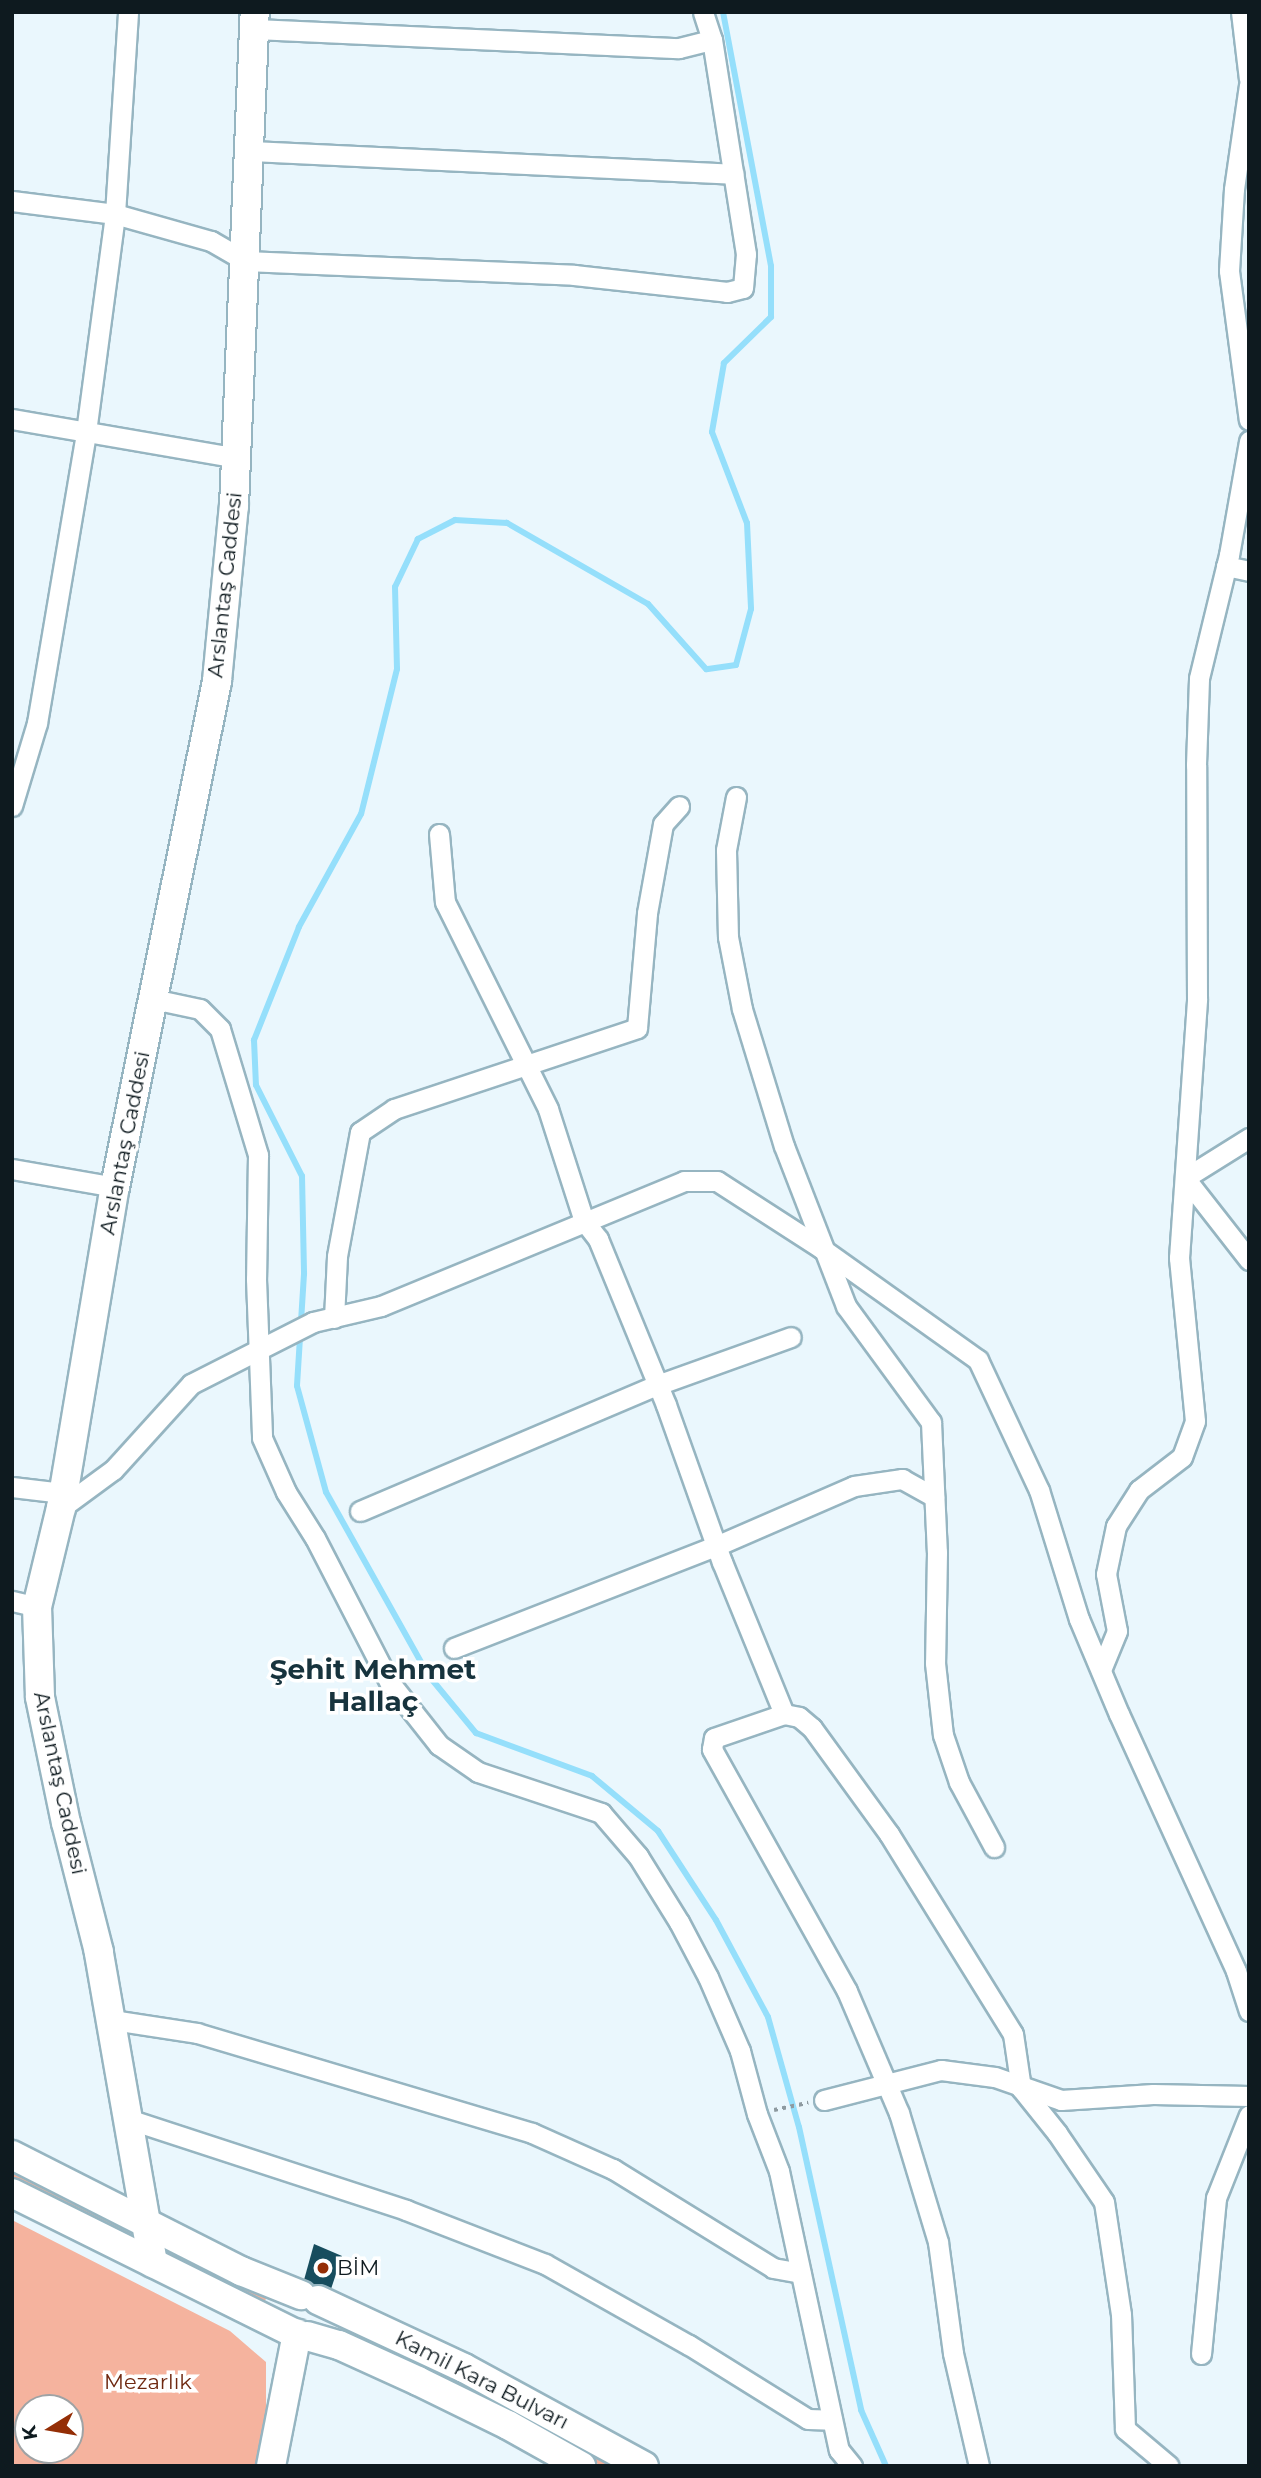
<!DOCTYPE html>
<meta charset="utf-8">
<style>
body{margin:0}
#map{position:relative;width:1261px;height:2478px;overflow:hidden;background:#eaf7fd;font-family:Montserrat,sans-serif}
div>[style]{position:absolute}
[style*='--x']{left:calc(var(--x)*1px);top:calc(var(--y)*1px);width:calc(var(--w)*1px);rotate:calc(var(--a)*1deg)}
.green>*{inset:0;background:#f5b39e}
.stream>*{height:6px;margin:-3px;padding:0 3px;transform-origin:3px;border-radius:3px;background:#95dffb}
.building>*{inset:0;background:#174d5e}
.path>*{height:3.5px;margin-top:-1.75px;transform-origin:0;background:repeating-linear-gradient(90deg,#8e9aa0 0 3.5px,transparent 0 8.5px)}
.roads{filter:drop-shadow(2px 0 #96b5c1) drop-shadow(-2px 0 #96b5c1) drop-shadow(0 2px #96b5c1) drop-shadow(0 -2px #96b5c1)}
.street>*{height:19px;margin:-9.5px;padding:0 9.5px;transform-origin:9.5px;border-radius:9.5px;background:#fff}
.secondary>*{height:28px;margin:-14px;padding:0 14px;transform-origin:14px;border-radius:14px;background:#fff}
.dots>*{width:19px;height:19px;translate:-50% -50%;box-sizing:border-box;border:4px solid #fff;border-radius:50%}
span{translate:-50% -50%;white-space:nowrap;text-align:center;line-height:1.15;-webkit-text-stroke:7px #fff;paint-order:stroke}
.street-label{font-size:21px;color:#0e1a1f}
.poi-label{font-size:21px;color:#0e1a1f}
.left{translate:0 -50%;text-align:left}
.park-label{font-size:21px;color:#6f2810}
.district-label{font-size:28px;color:#17333d;font-weight:700}
.frame{position:absolute;inset:0;border:14px solid #0e1a1f;pointer-events:none}
.north{position:absolute;left:14px;top:2394px;width:70px;height:70px;box-sizing:border-box;background:#fff;border:2px solid #9fa3a5;border-radius:50%;rotate:259deg;font-size:19px;font-weight:700;line-height:28px;text-align:center;color:#0e1a1f}
.north::after{content:'';display:block;margin:auto;width:24px;height:32px;background:#942e06;clip-path:polygon(50% 0,100% 100%,50% 72%,0 100%)}
</style>
<div id="map">
<div class="green">
<div style="clip-path:polygon(12px 2169px,130px 2231px,128px 2236px,12px 2177px)"></div>
<div style="clip-path:polygon(evenodd,12px 2220px,230px 2331px,266px 2362px,266px 2443px,255px 2466px,12px 2466px,12px 2220px,28px 2408px,70px 2408px,70px 2450px,28px 2450px,28px 2408px)"></div>
<div style="clip-path:polygon(170px 2251px,267px 2296px,265px 2301px,167px 2257px)"></div>
<div style="clip-path:polygon(342px 2328px,566px 2436px,619px 2466px,602px 2466px,341px 2333px)"></div>
</div>
<div class="stream">
<div style="--x:723;--y:12;--w:258;--a:79.3"></div>
<div style="--x:771;--y:266;--w:51;--a:90"></div>
<div style="--x:771;--y:317;--w:66;--a:135.6"></div>
<div style="--x:724;--y:363;--w:70;--a:99.9"></div>
<div style="--x:712;--y:432;--w:97;--a:69"></div>
<div style="--x:747;--y:523;--w:86;--a:87.3"></div>
<div style="--x:751;--y:609;--w:58;--a:105"></div>
<div style="--x:736;--y:665;--w:30;--a:172"></div>
<div style="--x:706;--y:669;--w:87;--a:-131.7"></div>
<div style="--x:648;--y:604;--w:163;--a:-150.1"></div>
<div style="--x:507;--y:523;--w:52;--a:-176.7"></div>
<div style="--x:455;--y:520;--w:42;--a:152.8"></div>
<div style="--x:418;--y:539;--w:53;--a:115.6"></div>
<div style="--x:395;--y:587;--w:82;--a:88.6"></div>
<div style="--x:397;--y:669;--w:149;--a:103.9"></div>
<div style="--x:361;--y:814;--w:129;--a:118.8"></div>
<div style="--x:299;--y:927;--w:122;--a:111.7"></div>
<div style="--x:254;--y:1040;--w:45;--a:87.5"></div>
<div style="--x:256;--y:1085;--w:102;--a:63.2"></div>
<div style="--x:302;--y:1176;--w:98;--a:88.8"></div>
<div style="--x:304;--y:1274;--w:112;--a:93.6"></div>
<div style="--x:297;--y:1386;--w:110;--a:74.7"></div>
<div style="--x:326;--y:1492;--w:211;--a:60.8"></div>
<div style="--x:429;--y:1676;--w:74;--a:50.5"></div>
<div style="--x:476;--y:1733;--w:124;--a:20.3"></div>
<div style="--x:592;--y:1776;--w:86;--a:39.8"></div>
<div style="--x:658;--y:1831;--w:106;--a:56.9"></div>
<div style="--x:716;--y:1920;--w:110;--a:61.8"></div>
<div style="--x:768;--y:2017;--w:114;--a:74.3"></div>
<div style="--x:799;--y:2127;--w:290;--a:77.6"></div>
<div style="--x:861;--y:2410;--w:61;--a:65.9"></div>
</div>
<div class="building">
<div style="clip-path:polygon(314px 2244px,342px 2256px,330px 2292px,304px 2280px)"></div>
</div>
<div class="path">
<div style="--x:774;--y:2110;--w:35;--a:-12"></div>
</div>
<div class="roads">
<div class="street">
<div style="--x:1241;--y:12;--w:67;--a:83.2"></div>
<div style="--x:255;--y:29;--w:424;--a:2.6"></div>
<div style="--x:679;--y:48;--w:34;--a:-14"></div>
<div style="--x:1249;--y:85;--w:105;--a:98.2"></div>
<div style="--x:1234;--y:189;--w:82;--a:93.5"></div>
<div style="--x:1229;--y:271;--w:150;--a:82.4"></div>
<div style="--x:250;--y:151;--w:484;--a:2.7"></div>
<div style="--x:12;--y:201;--w:104;--a:7.2"></div>
<div style="--x:115;--y:214;--w:100;--a:15.7"></div>
<div style="--x:211;--y:241;--w:39;--a:30"></div>
<div style="--x:245;--y:261;--w:329;--a:2.4"></div>
<div style="--x:574;--y:275;--w:154;--a:6.3"></div>
<div style="--x:727;--y:292;--w:16;--a:-14"></div>
<div style="--x:743;--y:288;--w:34;--a:-85"></div>
<div style="--x:746;--y:254;--w:217;--a:-99"></div>
<div style="--x:712;--y:40;--w:29;--a:-108"></div>
<div style="--x:12;--y:419;--w:228;--a:9.8"></div>
<div style="--x:1226;--y:566;--w:24;--a:12"></div>
<div style="--x:736;--y:797;--w:54;--a:100.7"></div>
<div style="--x:726;--y:850;--w:87;--a:88.7"></div>
<div style="--x:728;--y:937;--w:73;--a:79"></div>
<div style="--x:742;--y:1009;--w:143;--a:73"></div>
<div style="--x:784;--y:1146;--w:172;--a:68.8"></div>
<div style="--x:846;--y:1306;--w:144;--a:53.8"></div>
<div style="--x:931;--y:1422;--w:130;--a:87.4"></div>
<div style="--x:937;--y:1552;--w:111;--a:91"></div>
<div style="--x:935;--y:1663;--w:72;--a:83.7"></div>
<div style="--x:943;--y:1735;--w:50;--a:71.2"></div>
<div style="--x:959;--y:1782;--w:74;--a:61.7"></div>
<div style="--x:12;--y:806;--w:87;--a:-73.2"></div>
<div style="--x:37;--y:723;--w:295;--a:-80.4"></div>
<div style="--x:86;--y:432;--w:220;--a:-82.4"></div>
<div style="--x:115;--y:214;--w:202;--a:-86.3"></div>
<div style="--x:439;--y:834;--w:68;--a:85"></div>
<div style="--x:445;--y:902;--w:231;--a:63.5"></div>
<div style="--x:548;--y:1109;--w:118;--a:72.2"></div>
<div style="--x:584;--y:1221;--w:23;--a:52"></div>
<div style="--x:598;--y:1239;--w:179;--a:67.7"></div>
<div style="--x:666;--y:1405;--w:167;--a:70.4"></div>
<div style="--x:722;--y:1562;--w:164;--a:67.8"></div>
<div style="--x:153;--y:999;--w:48;--a:12"></div>
<div style="--x:200;--y:1009;--w:28;--a:45"></div>
<div style="--x:220;--y:1029;--w:132;--a:73.2"></div>
<div style="--x:258;--y:1155;--w:124;--a:90.9"></div>
<div style="--x:256;--y:1279;--w:159;--a:87.8"></div>
<div style="--x:262;--y:1438;--w:59;--a:66"></div>
<div style="--x:286;--y:1492;--w:54;--a:57.8"></div>
<div style="--x:315;--y:1538;--w:163;--a:62.7"></div>
<div style="--x:390;--y:1683;--w:79;--a:51.7"></div>
<div style="--x:439;--y:1745;--w:47;--a:34.7"></div>
<div style="--x:478;--y:1772;--w:130;--a:18.4"></div>
<div style="--x:601;--y:1813;--w:57;--a:49.3"></div>
<div style="--x:638;--y:1856;--w:78;--a:58.2"></div>
<div style="--x:679;--y:1922;--w:62;--a:62.2"></div>
<div style="--x:708;--y:1977;--w:81;--a:66.6"></div>
<div style="--x:740;--y:2051;--w:65;--a:74.9"></div>
<div style="--x:757;--y:2114;--w:61;--a:68.9"></div>
<div style="--x:779;--y:2171;--w:285;--a:77.9"></div>
<div style="--x:839;--y:2450;--w:21;--a:51"></div>
<div style="--x:1249;--y:1138;--w:75;--a:148"></div>
<div style="--x:1185;--y:1178;--w:104;--a:52"></div>
<div style="--x:12;--y:1169;--w:105;--a:9.9"></div>
<div style="--x:334;--y:1318;--w:62;--a:-87.2"></div>
<div style="--x:337;--y:1256;--w:126;--a:-79.5"></div>
<div style="--x:360;--y:1132;--w:41;--a:-34.1"></div>
<div style="--x:394;--y:1109;--w:256;--a:-18.4"></div>
<div style="--x:637;--y:1028;--w:115;--a:-85"></div>
<div style="--x:647;--y:913;--w:90;--a:-79.8"></div>
<div style="--x:663;--y:824;--w:24;--a:-48"></div>
<div style="--x:12;--y:1487;--w:51;--a:6.7"></div>
<div style="--x:61;--y:1508;--w:64;--a:-36.2"></div>
<div style="--x:113;--y:1470;--w:116;--a:-47.8"></div>
<div style="--x:191;--y:1384;--w:137;--a:-26.9"></div>
<div style="--x:313;--y:1322;--w:70;--a:-13.2"></div>
<div style="--x:381;--y:1306;--w:328;--a:-22.4"></div>
<div style="--x:684;--y:1181;--w:33;--a:0"></div>
<div style="--x:717;--y:1181;--w:124;--a:32.8"></div>
<div style="--x:821;--y:1248;--w:193;--a:35.5"></div>
<div style="--x:978;--y:1360;--w:144;--a:64.9"></div>
<div style="--x:1039;--y:1490;--w:135;--a:72.8"></div>
<div style="--x:1079;--y:1619;--w:103;--a:67.2"></div>
<div style="--x:1119;--y:1714;--w:282;--a:65.5"></div>
<div style="--x:1236;--y:1971;--w:42;--a:72"></div>
<div style="--x:360;--y:1511;--w:323;--a:-23"></div>
<div style="--x:657;--y:1385;--w:142;--a:-19.7"></div>
<div style="--x:12;--y:1601;--w:26;--a:13"></div>
<div style="--x:454;--y:1648;--w:281;--a:-21.3"></div>
<div style="--x:716;--y:1546;--w:150;--a:-23.5"></div>
<div style="--x:854;--y:1486;--w:49;--a:-8.3"></div>
<div style="--x:902;--y:1479;--w:37;--a:29"></div>
<div style="--x:1101;--y:1670;--w:42;--a:-67.7"></div>
<div style="--x:1117;--y:1631;--w:58;--a:-100.9"></div>
<div style="--x:1106;--y:1574;--w:49;--a:-78.2"></div>
<div style="--x:1116;--y:1526;--w:43;--a:-57.4"></div>
<div style="--x:1139;--y:1490;--w:54;--a:-37.5"></div>
<div style="--x:1182;--y:1457;--w:38;--a:-70"></div>
<div style="--x:1195;--y:1421;--w:164;--a:-95.6"></div>
<div style="--x:1179;--y:1258;--w:260;--a:-86"></div>
<div style="--x:1197;--y:999;--w:234;--a:-90.2"></div>
<div style="--x:1196;--y:765;--w:87;--a:-88"></div>
<div style="--x:1199;--y:678;--w:127;--a:-76.3"></div>
<div style="--x:1229;--y:555;--w:116;--a:-80"></div>
<div style="--x:113;--y:2020;--w:85;--a:8.8"></div>
<div style="--x:197;--y:2033;--w:350;--a:16.6"></div>
<div style="--x:532;--y:2133;--w:89;--a:24"></div>
<div style="--x:613;--y:2169;--w:188;--a:31.7"></div>
<div style="--x:773;--y:2268;--w:28;--a:10"></div>
<div style="--x:824;--y:2100;--w:121;--a:-14.4"></div>
<div style="--x:941;--y:2070;--w:54;--a:7.4"></div>
<div style="--x:995;--y:2077;--w:70;--a:19.2"></div>
<div style="--x:1061;--y:2100;--w:92;--a:-3.7"></div>
<div style="--x:1153;--y:2094;--w:96;--a:1.2"></div>
<div style="--x:128;--y:2119;--w:293;--a:18.1"></div>
<div style="--x:406;--y:2210;--w:149;--a:21.2"></div>
<div style="--x:545;--y:2264;--w:165;--a:29.4"></div>
<div style="--x:689;--y:2345;--w:140;--a:31.9"></div>
<div style="--x:808;--y:2419;--w:24;--a:2"></div>
<div style="--x:1201;--y:2354;--w:157;--a:-84.5"></div>
<div style="--x:1216;--y:2198;--w:89;--a:-68.3"></div>
<div style="--x:979;--y:2466;--w:116;--a:-103"></div>
<div style="--x:953;--y:2353;--w:112;--a:-97.7"></div>
<div style="--x:938;--y:2242;--w:135;--a:-106.8"></div>
<div style="--x:899;--y:2113;--w:133;--a:-113.1"></div>
<div style="--x:847;--y:1991;--w:277;--a:-119.2"></div>
<div style="--x:712;--y:1749;--w:11;--a:-80"></div>
<div style="--x:714;--y:1738;--w:74;--a:-18.9"></div>
<div style="--x:784;--y:1714;--w:15;--a:11"></div>
<div style="--x:799;--y:1717;--w:17;--a:40"></div>
<div style="--x:812;--y:1728;--w:131;--a:54"></div>
<div style="--x:889;--y:1834;--w:235;--a:58.2"></div>
<div style="--x:1013;--y:2034;--w:55;--a:81.6"></div>
<div style="--x:1021;--y:2088;--w:58;--a:51.3"></div>
<div style="--x:1057;--y:2133;--w:83;--a:55.7"></div>
<div style="--x:1104;--y:2202;--w:113;--a:81.4"></div>
<div style="--x:1121;--y:2314;--w:115;--a:88"></div>
<div style="--x:1125;--y:2429;--w:57;--a:40.1"></div>
</div>
<div class="secondary">
<div style="--x:12;--y:2155;--w:257;--a:26.9"></div>
<div style="--x:241;--y:2271;--w:65;--a:21.8"></div>
<div style="--x:12;--y:2193;--w:313;--a:26.4"></div>
<div style="--x:153;--y:2263;--w:316;--a:-99.9"></div>
<div style="--x:99;--y:1952;--w:133;--a:-104.3"></div>
<div style="--x:66;--y:1823;--w:129;--a:-101.7"></div>
<div style="--x:40;--y:1697;--w:90;--a:-91.9"></div>
<div style="--x:37;--y:1607;--w:102;--a:-76.4"></div>
<div style="--x:61;--y:1508;--w:326;--a:-80.5"></div>
<div style="--x:115;--y:1187;--w:516;--a:-78.6"></div>
<div style="--x:217;--y:681;--w:176;--a:-84.5"></div>
<div style="--x:234;--y:506;--w:494;--a:-87.6"></div>
<div style="--x:318;--y:2300;--w:161;--a:25"></div>
<div style="--x:464;--y:2368;--w:205;--a:28.6"></div>
<div style="--x:307;--y:2336;--w:33;--a:16"></div>
<div style="--x:339;--y:2345;--w:87;--a:24.5"></div>
<div style="--x:418;--y:2381;--w:100;--a:26.1"></div>
<div style="--x:508;--y:2425;--w:84;--a:29.3"></div>
<div style="--x:271;--y:2466;--w:135;--a:-78.9"></div>
</div>
</div>
<div class="dots">
<div style="left:323px;top:2268px;background:#942e06"></div>
</div>
<div class="street-label">
<span style="left:225px;top:585px;rotate:-84deg">Arslantaş Caddesi</span>
<span style="left:125px;top:1143px;rotate:-79deg">Arslantaş Caddesi</span>
<span style="left:60px;top:1783px;rotate:78deg">Arslantaş Caddesi</span>
<span style="left:482px;top:2380px;rotate:27deg">Kamil Kara Bulvarı</span>
</div>
<div class="poi-label">
<span class="left" style="left:337px;top:2268px">BİM</span>
</div>
<div class="park-label">
<span style="left:148px;top:2382px">Mezarlık</span>
</div>
<div class="district-label">
<span style="left:373px;top:1685px">Şehit Mehmet<br>Hallaç</span>
</div>
<div class="frame"></div>
<div class="north">K</div>
</div>
